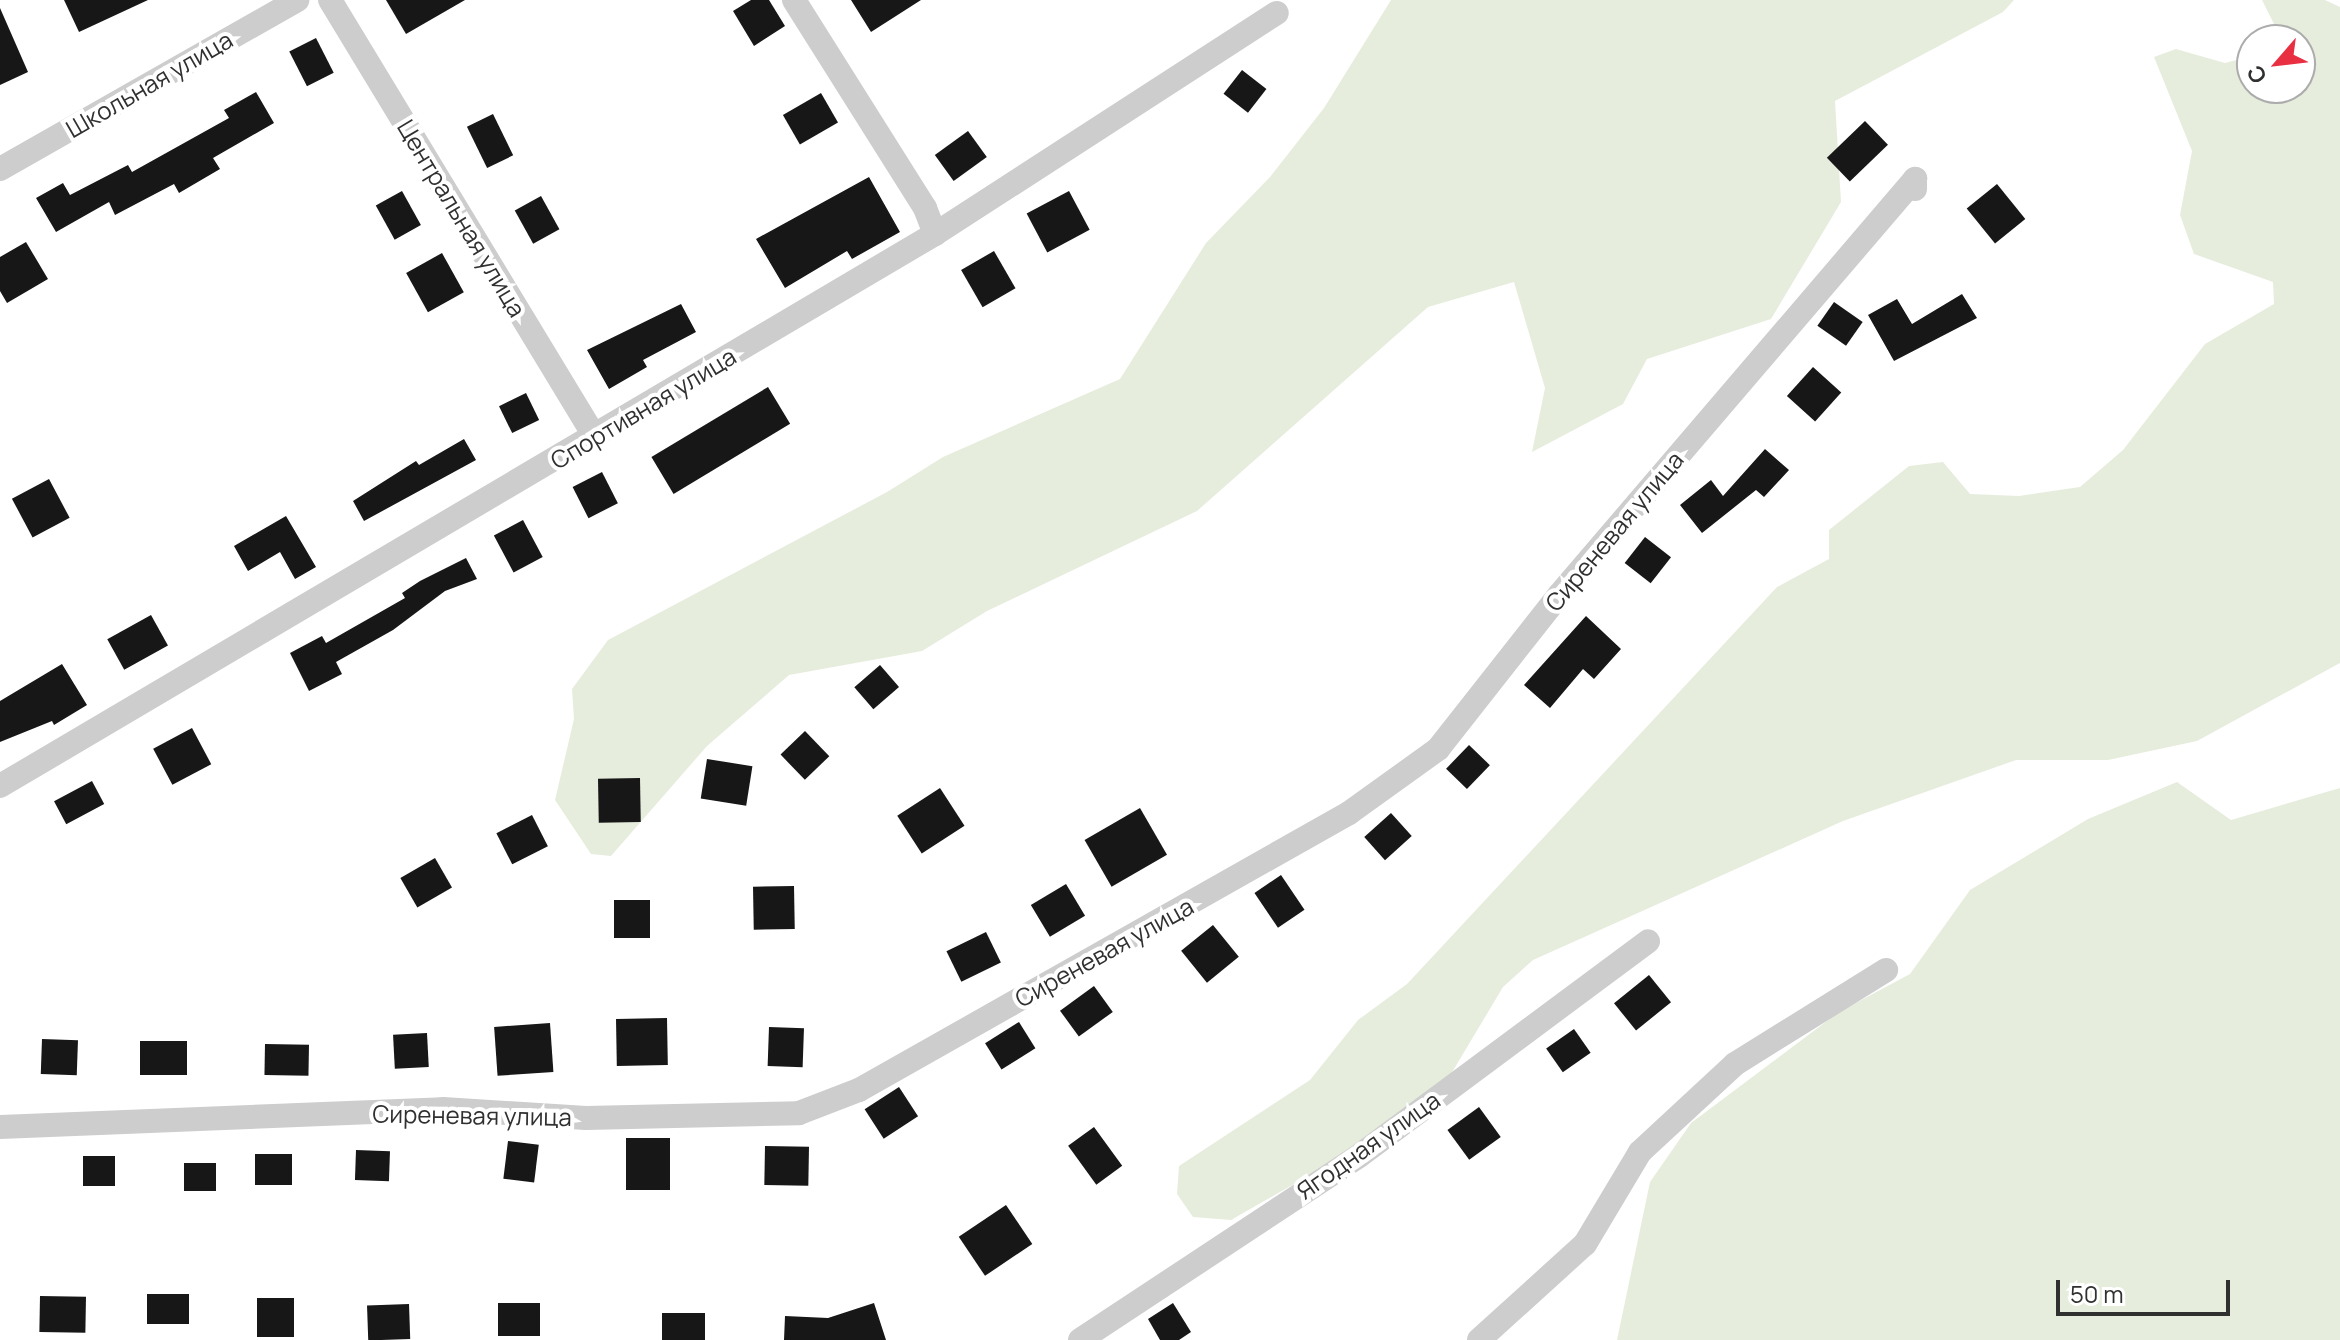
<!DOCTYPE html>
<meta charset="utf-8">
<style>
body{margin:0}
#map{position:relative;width:2340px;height:1340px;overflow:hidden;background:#fff;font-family:Manrope,sans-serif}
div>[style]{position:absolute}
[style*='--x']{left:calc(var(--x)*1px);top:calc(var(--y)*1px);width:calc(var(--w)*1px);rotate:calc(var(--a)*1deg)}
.green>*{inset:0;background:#e6eddd}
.building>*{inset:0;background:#171717;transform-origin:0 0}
.street>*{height:24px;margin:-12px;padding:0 12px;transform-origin:12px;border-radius:12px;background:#cdcdcd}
span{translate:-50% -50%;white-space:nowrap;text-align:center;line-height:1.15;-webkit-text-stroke:8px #fff;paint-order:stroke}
.street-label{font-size:24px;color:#303030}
.north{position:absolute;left:2236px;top:24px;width:80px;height:80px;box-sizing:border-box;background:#fff;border:2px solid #acacac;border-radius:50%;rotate:242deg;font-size:22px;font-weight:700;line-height:32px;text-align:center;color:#303030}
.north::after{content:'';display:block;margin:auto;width:28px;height:36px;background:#e92f42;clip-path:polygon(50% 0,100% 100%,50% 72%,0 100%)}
.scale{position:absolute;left:2056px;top:1280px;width:174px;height:36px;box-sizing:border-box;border:4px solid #303030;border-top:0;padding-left:10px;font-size:24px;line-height:28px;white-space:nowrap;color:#303030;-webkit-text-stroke:6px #fff;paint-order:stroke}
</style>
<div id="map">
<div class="green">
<div style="clip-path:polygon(1391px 0,2014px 0,2003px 12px,1835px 101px,1841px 202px,1771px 319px,1647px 359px,1623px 404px,1532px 452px,1545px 388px,1514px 282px,1428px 307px,1197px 511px,987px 611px,922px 651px,789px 675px,707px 746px,611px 856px,591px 854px,555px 800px,574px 719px,572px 689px,608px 640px,887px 492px,943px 457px,1120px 379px,1206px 243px,1270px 177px,1324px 108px)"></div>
<div style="clip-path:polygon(2262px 0,2325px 0,2340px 7px,2340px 663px,2197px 741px,2108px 760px,2016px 760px,1843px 821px,1533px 960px,1503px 987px,1451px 1074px,1345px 1155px,1231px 1220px,1193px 1217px,1177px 1194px,1179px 1166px,1310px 1080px,1358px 1020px,1407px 984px,1777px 587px,1829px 559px,1829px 530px,1909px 466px,1943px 462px,1970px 494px,2019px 496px,2080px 487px,2123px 450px,2205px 344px,2274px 304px,2273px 282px,2194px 254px,2180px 215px,2192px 151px,2154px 57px,2176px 49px,2225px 63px,2252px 56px,2252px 88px,2300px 88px,2300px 40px,2270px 40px,2274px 24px)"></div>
<div style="clip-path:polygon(2177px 782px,2231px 820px,2340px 788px,2340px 1340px,1617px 1340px,1650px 1182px,1691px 1123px,1839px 1012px,1910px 974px,1970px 890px,2088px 819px)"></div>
</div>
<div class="building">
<div style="clip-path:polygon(64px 0,148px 0,79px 32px)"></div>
<div style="clip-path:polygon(386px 0,465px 0,406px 34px)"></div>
<div style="clip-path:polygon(751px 0,769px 0,785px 26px,754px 46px,733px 11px)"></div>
<div style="clip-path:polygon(851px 0,921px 0,871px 32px)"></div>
<div style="clip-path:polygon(0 8px,28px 72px,0 85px)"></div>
<div style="left:316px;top:38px;width:39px;height:30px;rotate:63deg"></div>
<div style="left:1242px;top:70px;width:31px;height:30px;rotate:38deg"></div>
<div style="clip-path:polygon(256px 92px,274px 123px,213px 158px,220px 169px,179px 193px,174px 184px,115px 215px,109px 202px,56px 232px,36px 198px,63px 183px,70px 195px,128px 165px,132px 172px,229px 118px,224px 110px)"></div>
<div style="left:821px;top:93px;width:34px;height:44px;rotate:60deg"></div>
<div style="left:493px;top:114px;width:46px;height:29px;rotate:64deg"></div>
<div style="left:1865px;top:121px;width:33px;height:53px;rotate:46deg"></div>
<div style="left:968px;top:131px;width:32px;height:41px;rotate:54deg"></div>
<div style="clip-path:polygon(869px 177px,900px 232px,852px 259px,847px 251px,785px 288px,756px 239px)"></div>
<div style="left:1997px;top:184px;width:45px;height:39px;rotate:51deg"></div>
<div style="left:402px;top:191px;width:39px;height:30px;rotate:61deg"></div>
<div style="left:1069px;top:191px;width:44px;height:48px;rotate:62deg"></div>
<div style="left:541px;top:196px;width:38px;height:30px;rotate:61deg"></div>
<div style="clip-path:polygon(26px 242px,48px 279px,7px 303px,0 291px,0 257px)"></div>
<div style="left:994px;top:251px;width:43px;height:38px;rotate:60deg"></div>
<div style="left:442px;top:253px;width:45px;height:41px;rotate:61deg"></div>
<div style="clip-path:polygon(1962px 294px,1977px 318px,1894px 361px,1868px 315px,1897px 299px,1912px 324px)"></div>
<div style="left:1834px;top:302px;width:35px;height:29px;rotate:35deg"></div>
<div style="clip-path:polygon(681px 304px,696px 332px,643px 360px,647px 367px,609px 389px,587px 350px)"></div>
<div style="left:1813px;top:367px;width:38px;height:39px;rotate:42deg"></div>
<div style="left:768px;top:387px;width:43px;height:136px;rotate:59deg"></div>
<div style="left:526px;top:393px;width:30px;height:30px;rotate:64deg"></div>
<div style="clip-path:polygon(464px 439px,476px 460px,364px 521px,353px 501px,416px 461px,419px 465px)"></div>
<div style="clip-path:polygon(1765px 449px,1789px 470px,1764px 497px,1756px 490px,1702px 533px,1680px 505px,1711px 480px,1723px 496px)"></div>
<div style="left:602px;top:472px;width:35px;height:33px;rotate:63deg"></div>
<div style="left:49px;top:479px;width:44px;height:42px;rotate:62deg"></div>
<div style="clip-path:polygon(286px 516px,316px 567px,295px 579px,280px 552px,248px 571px,234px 546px)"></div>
<div style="left:523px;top:520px;width:42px;height:33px;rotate:62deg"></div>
<div style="left:1645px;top:537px;width:33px;height:33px;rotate:38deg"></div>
<div style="clip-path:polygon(466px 558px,477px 579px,445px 591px,393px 630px,336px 662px,342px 674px,309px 691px,290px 653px,322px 636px,326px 643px,405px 598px,402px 593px,420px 581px)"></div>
<div style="left:151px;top:615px;width:35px;height:50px;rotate:61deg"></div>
<div style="clip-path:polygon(1586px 616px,1621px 649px,1594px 679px,1583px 669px,1550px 708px,1524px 685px)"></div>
<div style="clip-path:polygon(62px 664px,87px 705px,54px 725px,52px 721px,0 742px,0 701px)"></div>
<div style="left:880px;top:665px;width:29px;height:34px;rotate:49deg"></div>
<div style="left:192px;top:728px;width:41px;height:44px;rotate:62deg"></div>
<div style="left:805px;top:731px;width:35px;height:34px;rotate:46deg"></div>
<div style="left:1469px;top:745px;width:29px;height:33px;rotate:44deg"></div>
<div style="left:707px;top:759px;width:46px;height:40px;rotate:9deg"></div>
<div style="left:640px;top:778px;width:44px;height:42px;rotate:89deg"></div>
<div style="left:92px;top:781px;width:26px;height:43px;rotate:62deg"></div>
<div style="left:940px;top:788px;width:45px;height:51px;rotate:57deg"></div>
<div style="left:1140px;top:808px;width:54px;height:64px;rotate:60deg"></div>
<div style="left:1391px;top:813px;width:31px;height:36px;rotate:48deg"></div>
<div style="left:532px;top:815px;width:35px;height:40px;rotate:63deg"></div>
<div style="left:435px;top:858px;width:34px;height:40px;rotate:60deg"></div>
<div style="left:1281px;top:875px;width:42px;height:32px;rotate:56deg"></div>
<div style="left:1066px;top:884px;width:37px;height:41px;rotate:59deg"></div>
<div style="left:794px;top:886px;width:43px;height:41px;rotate:89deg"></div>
<div style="left:650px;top:900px;width:38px;height:36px;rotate:90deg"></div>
<div style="left:1213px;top:925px;width:41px;height:41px;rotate:51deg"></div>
<div style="left:986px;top:932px;width:34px;height:44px;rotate:64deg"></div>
<div style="left:1649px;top:975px;width:35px;height:45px;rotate:51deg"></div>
<div style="left:1094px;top:986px;width:32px;height:42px;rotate:54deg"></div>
<div style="left:667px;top:1018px;width:47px;height:51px;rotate:89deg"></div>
<div style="left:1019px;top:1022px;width:31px;height:40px;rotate:58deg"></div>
<div style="left:550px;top:1023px;width:49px;height:56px;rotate:86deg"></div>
<div style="left:769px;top:1027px;width:35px;height:39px;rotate:2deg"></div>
<div style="left:1574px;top:1029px;width:29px;height:34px;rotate:55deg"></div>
<div style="left:427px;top:1033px;width:34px;height:34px;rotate:87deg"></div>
<div style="left:42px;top:1039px;width:36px;height:35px;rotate:2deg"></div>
<div style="left:140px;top:1041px;width:47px;height:34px"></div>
<div style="left:265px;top:1044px;width:44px;height:31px;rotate:1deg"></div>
<div style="left:899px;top:1087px;width:35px;height:41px;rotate:57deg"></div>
<div style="left:1479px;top:1107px;width:37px;height:39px;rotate:54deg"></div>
<div style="left:1094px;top:1127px;width:48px;height:32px;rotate:54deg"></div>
<div style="left:626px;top:1138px;width:44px;height:52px"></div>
<div style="left:508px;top:1141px;width:31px;height:38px;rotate:7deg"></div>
<div style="left:765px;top:1146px;width:44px;height:39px;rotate:1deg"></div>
<div style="left:356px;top:1150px;width:34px;height:30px;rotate:2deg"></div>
<div style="left:255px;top:1154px;width:37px;height:31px"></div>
<div style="left:83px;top:1156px;width:32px;height:30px"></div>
<div style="left:184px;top:1163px;width:32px;height:28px"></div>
<div style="left:1006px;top:1205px;width:47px;height:57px;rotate:56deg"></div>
<div style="left:147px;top:1294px;width:42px;height:30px"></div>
<div style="left:40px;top:1296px;width:46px;height:36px;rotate:1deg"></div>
<div style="left:257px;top:1298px;width:37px;height:39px"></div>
<div style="left:498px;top:1303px;width:42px;height:33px"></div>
<div style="clip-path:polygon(874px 1303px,886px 1340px,784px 1340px,785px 1316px,828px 1318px)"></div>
<div style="clip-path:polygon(1173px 1303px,1191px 1332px,1179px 1340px,1160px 1340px,1148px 1319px)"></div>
<div style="left:409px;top:1304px;width:35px;height:42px;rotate:88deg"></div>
<div style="left:662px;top:1313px;width:43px;height:27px"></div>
</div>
<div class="street">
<div style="--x:330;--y:0;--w:511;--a:58.77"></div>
<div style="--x:794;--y:0;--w:246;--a:57.8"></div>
<div style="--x:925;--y:208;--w:28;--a:69"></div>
<div style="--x:0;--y:169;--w:342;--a:-29.6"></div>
<div style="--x:0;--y:786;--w:1086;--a:-30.56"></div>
<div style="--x:935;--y:234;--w:407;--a:-32.9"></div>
<div style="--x:0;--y:1127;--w:443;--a:-2.3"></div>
<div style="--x:443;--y:1109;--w:143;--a:3.6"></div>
<div style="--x:586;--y:1118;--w:213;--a:-1.3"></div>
<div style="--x:799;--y:1113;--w:64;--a:-21"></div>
<div style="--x:859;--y:1090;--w:563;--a:-29.48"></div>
<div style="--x:1349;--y:813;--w:110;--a:-35.7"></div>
<div style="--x:1438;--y:749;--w:196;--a:-51.8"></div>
<div style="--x:1559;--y:595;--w:548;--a:-49.44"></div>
<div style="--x:1915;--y:179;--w:10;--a:90"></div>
<div style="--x:1080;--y:1340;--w:334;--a:-33.4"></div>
<div style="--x:1359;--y:1156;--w:360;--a:-36.6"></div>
<div style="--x:1479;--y:1340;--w:143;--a:-42.2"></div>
<div style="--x:1585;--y:1244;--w:107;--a:-59.1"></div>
<div style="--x:1640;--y:1152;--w:129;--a:-42.8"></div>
<div style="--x:1735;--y:1064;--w:178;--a:-31.9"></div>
</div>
<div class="street-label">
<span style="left:149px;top:84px;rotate:-30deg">Школьная улица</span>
<span style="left:462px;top:218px;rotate:59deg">Центральная улица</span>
<span style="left:643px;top:408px;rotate:-31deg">Спортивная улица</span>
<span style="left:1614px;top:531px;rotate:-50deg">Сиреневая улица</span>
<span style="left:1104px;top:952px;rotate:-29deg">Сиреневая улица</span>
<span style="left:472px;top:1115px;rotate:1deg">Сиреневая улица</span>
<span style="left:1368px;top:1145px;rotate:-35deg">Ягодная улица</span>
</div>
<div class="north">С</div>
<div class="scale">50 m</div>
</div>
